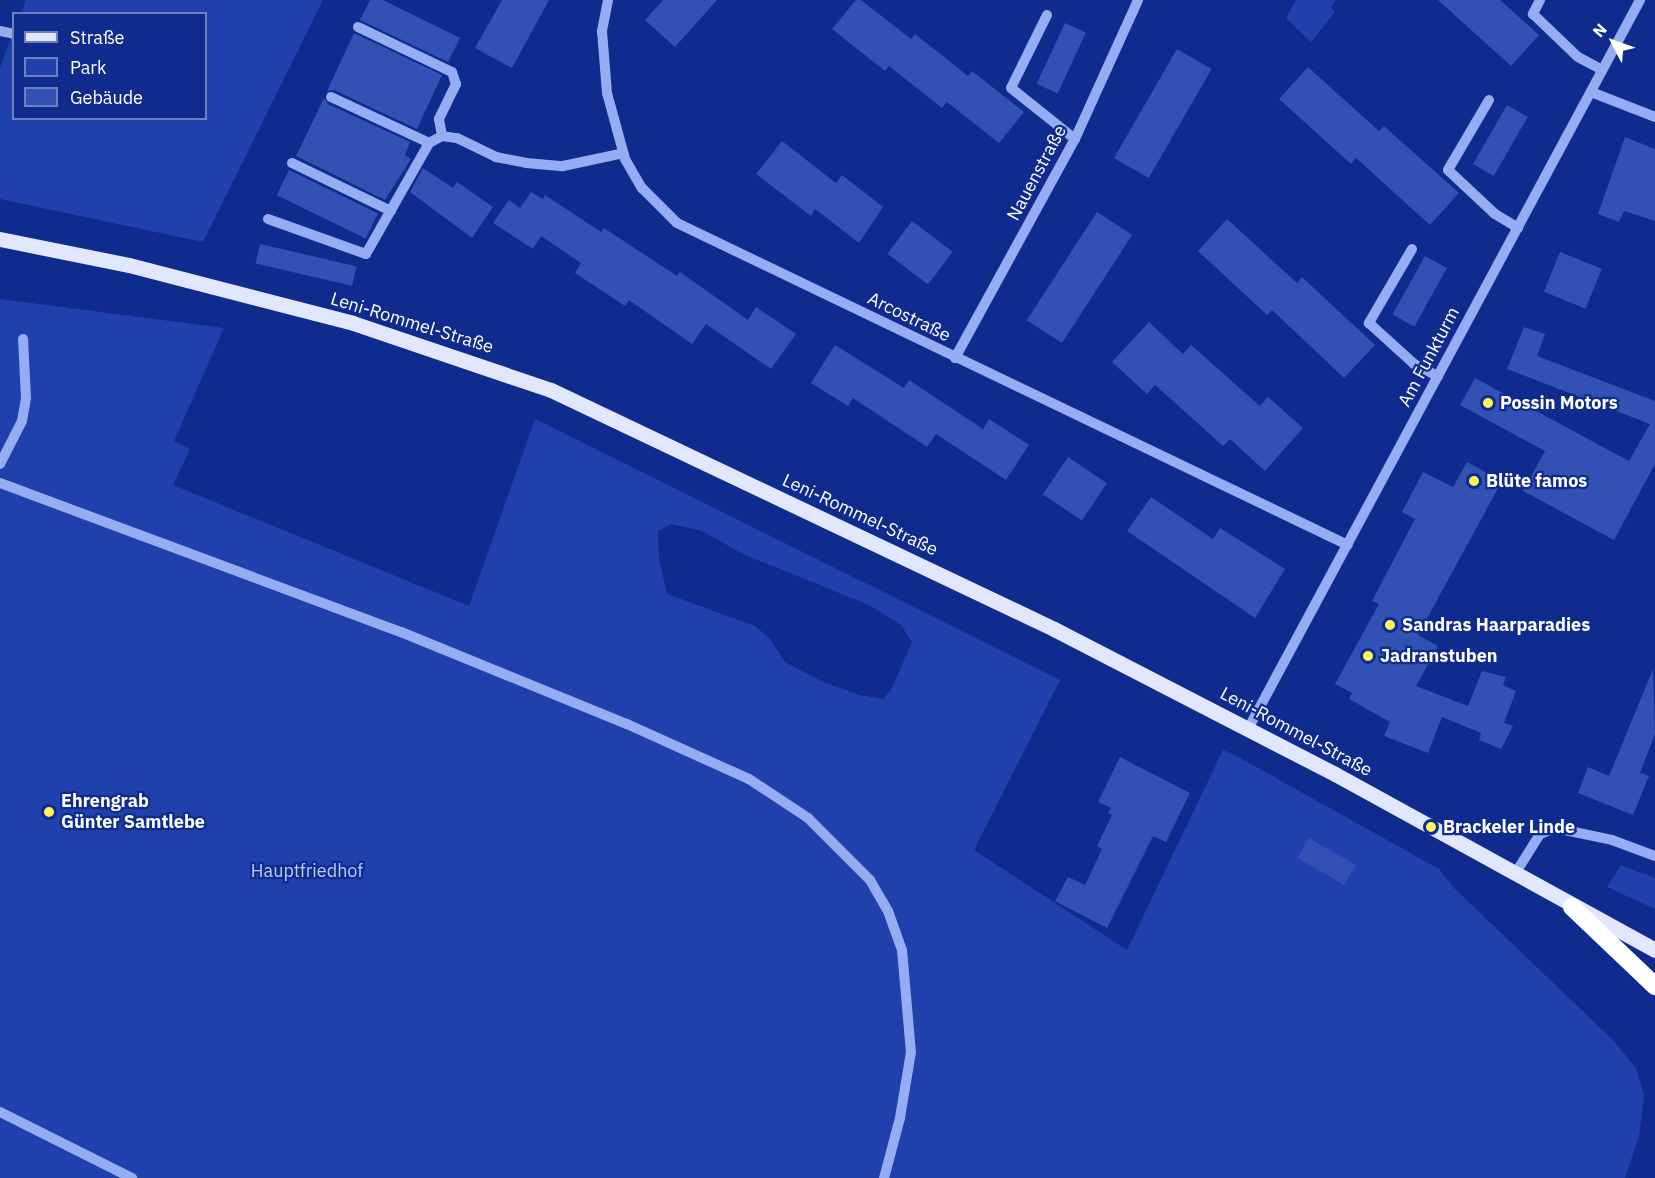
<!DOCTYPE html>
<meta charset="utf-8">
<style>
body{margin:0}
#map{position:relative;width:1655px;height:1178px;overflow:hidden;background:#0f2b8d;font-family:"IBM Plex Sans",sans-serif}
div>[style]{position:absolute}
[style*='--x']{left:calc(var(--x)*1px);top:calc(var(--y)*1px);width:calc(var(--w)*1px);rotate:calc(var(--a)*1deg)}
.green>*{inset:0;background:#2041ac}
.building>*{inset:0;background:#3350b5;transform-origin:0 0}
.minor>*{height:10px;margin:-5px;padding:0 5px;transform-origin:5px;border-radius:5px;background:#96acf3}
.major>*{height:15px;margin:-7.5px;padding:0 7.5px;transform-origin:7.5px;border-radius:7.5px;background:#e1e7ff}
.highway>*{height:18px;margin:-9px;padding:0 9px;transform-origin:9px;border-radius:9px;background:#fff}
.dots>*{width:16px;height:16px;translate:-50% -50%;box-sizing:border-box;border:3px solid #0f2b8d;border-radius:50%}
span{translate:-50% -50%;white-space:nowrap;text-align:center;line-height:1.15;-webkit-text-stroke:4.5px #0f2b8d;paint-order:stroke}
.street-label{font-size:18px;color:#fff}
.poi-label{font-size:18px;color:#fff;font-weight:700}
.left{translate:0 -50%;text-align:left}
.park-label{font-size:18px;color:#bdccfe}
.legend{position:absolute;left:12px;top:12px;width:195px;height:108px;box-sizing:border-box;background:#0f2b8d;border:2px solid #6f80bb;margin:0;padding:8px 10px;list-style:none;font-size:18px;color:#fff}
.legend li{display:flex;align-items:center;gap:12px;height:30px}
.legend b{width:30px;border:2px solid #6f80bb}
.north{position:absolute;left:1583px;top:12px;width:60px;height:60px;-webkit-text-stroke:4px #0f2b8d;paint-order:stroke;rotate:311deg;font-size:16px;font-weight:700;line-height:24px;text-align:center;color:#fff}
.north::after{content:'';display:block;margin:auto;width:21px;height:27px;background:#fff;clip-path:polygon(50% 0,100% 100%,50% 72%,0 100%)}
</style>
<div id="map">
<div class="green">
<div style="clip-path:polygon(26px 0,323px 0,203px 242px,0 199px,0 68px,13px 32px,14px 118px,206px 118px,206px 14px,21px 13px)"></div>
<div style="clip-path:polygon(1296px 0,1336px 0,1331px 8px,1335px 12px,1311px 42px,1286px 18px)"></div>
<div style="clip-path:polygon(evenodd,0 299px,224px 328px,174px 441px,190px 449px,173px 485px,469px 606px,535px 419px,1060px 680px,974px 850px,1127px 950px,1223px 750px,1240px 758px,1439px 869px,1454px 888px,1613px 1040px,1636px 1068px,1644px 1095px,1639px 1136px,1625px 1178px,0 1178px,0 299px,671px 524px,702px 531px,745px 555px,869px 605px,901px 625px,912px 642px,892px 688px,884px 699px,859px 695px,821px 681px,785px 662px,770px 639px,755px 626px,667px 594px,659px 559px,658px 531px,671px 524px)"></div>
<div style="clip-path:polygon(1621px 865px,1655px 878px,1655px 909px,1607px 887px)"></div>
</div>
<div class="building">
<div style="clip-path:polygon(370px 0,383px 0,460px 38px,448px 62px,360px 20px)"></div>
<div style="clip-path:polygon(502px 0,549px 0,512px 68px,475px 48px)"></div>
<div style="clip-path:polygon(663px 0,717px 0,675px 47px,645px 20px)"></div>
<div style="clip-path:polygon(856px 0,861px 0,911px 39px,915px 34px,968px 76px,972px 71px,1024px 112px,999px 143px,947px 102px,942px 108px,889px 66px,885px 71px,832px 29px)"></div>
<div style="clip-path:polygon(1438px 0,1500px 0,1539px 35px,1511px 66px)"></div>
<div style="left:1065px;top:23px;width:23px;height:67px;rotate:25deg"></div>
<div style="clip-path:polygon(354px 33px,442px 75px,417px 129px,334px 90px,327px 91px)"></div>
<div style="left:1177px;top:49px;width:40px;height:126px;rotate:30deg"></div>
<div style="clip-path:polygon(1308px 67px,1379px 131px,1384px 126px,1459px 193px,1430px 225px,1356px 158px,1351px 164px,1279px 99px)"></div>
<div style="clip-path:polygon(324px 98px,328px 104px,410px 142px,405px 155px,411px 159px,385px 200px,296px 156px)"></div>
<div style="left:1507px;top:105px;width:24px;height:68px;rotate:30deg"></div>
<div style="clip-path:polygon(1625px 137px,1655px 149px,1655px 221px,1624px 211px,1619px 222px,1598px 214px)"></div>
<div style="clip-path:polygon(782px 141px,836px 183px,842px 175px,883px 207px,859px 243px,815px 209px,811px 216px,756px 174px)"></div>
<div style="clip-path:polygon(423px 168px,453px 188px,457px 182px,493px 207px,472px 238px,410px 192px)"></div>
<div style="left:289px;top:170px;width:99px;height:28px;rotate:26deg"></div>
<div style="clip-path:polygon(531px 192px,543px 199px,545px 195px,601px 232px,604px 228px,677px 276px,680px 272px,748px 320px,756px 307px,796px 334px,771px 369px,706px 324px,692px 344px,629px 300px,625px 306px,575px 273px,581px 263px,541px 236px,533px 249px,493px 223px,509px 200px,520px 208px)"></div>
<div style="left:1097px;top:212px;width:42px;height:129px;rotate:33deg"></div>
<div style="clip-path:polygon(1227px 219px,1297px 283px,1302px 277px,1375px 345px,1344px 378px,1272px 310px,1267px 315px,1198px 251px)"></div>
<div style="left:912px;top:221px;width:51px;height:41px;rotate:37deg"></div>
<div style="left:260px;top:244px;width:99px;height:20px;rotate:13deg"></div>
<div style="left:1560px;top:252px;width:45px;height:43px;rotate:22deg"></div>
<div style="left:1425px;top:256px;width:25px;height:67px;rotate:29deg"></div>
<div style="clip-path:polygon(1149px 322px,1183px 354px,1191px 345px,1260px 406px,1268px 397px,1303px 428px,1265px 471px,1230px 439px,1223px 446px,1155px 385px,1147px 394px,1112px 362px)"></div>
<div style="clip-path:polygon(1524px 327px,1545px 334px,1537px 356px,1655px 401px,1655px 464px,1614px 540px,1523px 491px,1545px 451px,1460px 405px,1475px 378px,1629px 461px,1650px 424px,1507px 369px)"></div>
<div style="clip-path:polygon(835px 345px,904px 388px,909px 380px,983px 429px,989px 419px,1029px 445px,1006px 480px,936px 434px,927px 447px,853px 398px,848px 406px,811px 383px)"></div>
<div style="left:1068px;top:457px;width:47px;height:45px;rotate:34deg"></div>
<div style="clip-path:polygon(1467px 462px,1502px 481px,1418px 635px,1438px 646px,1416px 686px,1468px 706px,1482px 671px,1506px 677px,1503px 685px,1516px 691px,1504px 723px,1513px 726px,1501px 749px,1479px 740px,1481px 733px,1442px 717px,1428px 753px,1384px 736px,1390px 722px,1349px 699px,1352px 693px,1335px 684px,1379px 604px,1372px 601px,1415px 519px,1402px 512px,1423px 472px,1453px 487px)"></div>
<div style="clip-path:polygon(1151px 497px,1213px 539px,1220px 528px,1285px 569px,1255px 618px,1127px 531px)"></div>
<div style="clip-path:polygon(1653px 669px,1655px 734px,1640px 773px,1649px 776px,1633px 815px,1578px 793px,1588px 767px,1609px 776px)"></div>
<div style="clip-path:polygon(1120px 757px,1190px 793px,1166px 842px,1153px 836px,1107px 928px,1055px 901px,1068px 877px,1085px 885px,1102px 849px,1097px 846px,1112px 815px,1108px 813px,1111px 808px,1098px 802px)"></div>
<div style="left:1309px;top:838px;width:54px;height:23px;rotate:30deg"></div>
</div>
<div class="minor">
<div style="--x:608;--y:0;--w:32;--a:101"></div>
<div style="--x:602;--y:31;--w:62;--a:85.4"></div>
<div style="--x:607;--y:93;--w:68;--a:74.7"></div>
<div style="--x:625;--y:159;--w:34;--a:60"></div>
<div style="--x:642;--y:188;--w:49;--a:45"></div>
<div style="--x:677;--y:223;--w:744;--a:25.64"></div>
<div style="--x:1540;--y:0;--w:16;--a:117"></div>
<div style="--x:1533;--y:14;--w:62;--a:43.7"></div>
<div style="--x:1578;--y:57;--w:27;--a:28"></div>
<div style="--x:1047;--y:15;--w:81;--a:116.3"></div>
<div style="--x:1011;--y:88;--w:82;--a:38.6"></div>
<div style="--x:358;--y:27;--w:104;--a:25.6"></div>
<div style="--x:452;--y:72;--w:13;--a:72"></div>
<div style="--x:456;--y:84;--w:39;--a:116"></div>
<div style="--x:439;--y:119;--w:17;--a:80"></div>
<div style="--x:0;--y:31;--w:14;--a:12"></div>
<div style="--x:1591;--y:92;--w:69;--a:21.3"></div>
<div style="--x:331;--y:97;--w:108;--a:25.1"></div>
<div style="--x:1489;--y:100;--w:81;--a:120.4"></div>
<div style="--x:1448;--y:170;--w:64;--a:43.1"></div>
<div style="--x:1495;--y:214;--w:27;--a:31"></div>
<div style="--x:292;--y:163;--w:110;--a:25.9"></div>
<div style="--x:268;--y:219;--w:104;--a:19.7"></div>
<div style="--x:366;--y:254;--w:128;--a:-60.4"></div>
<div style="--x:429;--y:143;--w:15;--a:-28"></div>
<div style="--x:442;--y:136;--w:15;--a:8"></div>
<div style="--x:457;--y:138;--w:43;--a:26"></div>
<div style="--x:496;--y:157;--w:31;--a:11"></div>
<div style="--x:526;--y:163;--w:37;--a:5"></div>
<div style="--x:563;--y:166;--w:62;--a:-12"></div>
<div style="--x:1412;--y:249;--w:86;--a:120.2"></div>
<div style="--x:1369;--y:323;--w:61;--a:42.3"></div>
<div style="--x:1414;--y:364;--w:27;--a:27"></div>
<div style="--x:955;--y:358;--w:250;--a:-61.3"></div>
<div style="--x:1075;--y:139;--w:153;--a:-65.6"></div>
<div style="--x:0;--y:464;--w:48;--a:-62.9"></div>
<div style="--x:22;--y:421;--w:23;--a:-80"></div>
<div style="--x:26;--y:398;--w:59;--a:-92.9"></div>
<div style="--x:0;--y:483;--w:428;--a:20.4"></div>
<div style="--x:401;--y:632;--w:244;--a:22.2"></div>
<div style="--x:627;--y:724;--w:134;--a:24.3"></div>
<div style="--x:749;--y:779;--w:71;--a:33.5"></div>
<div style="--x:808;--y:818;--w:88;--a:45"></div>
<div style="--x:870;--y:880;--w:36;--a:60"></div>
<div style="--x:888;--y:911;--w:41;--a:70.3"></div>
<div style="--x:902;--y:950;--w:102;--a:85"></div>
<div style="--x:911;--y:1052;--w:67;--a:99.5"></div>
<div style="--x:900;--y:1118;--w:62;--a:104.9"></div>
<div style="--x:1248;--y:729;--w:828;--a:-61.73"></div>
<div style="--x:1515;--y:874;--w:47;--a:-58"></div>
<div style="--x:1540;--y:834;--w:16;--a:-22"></div>
<div style="--x:1555;--y:828;--w:58;--a:11.9"></div>
<div style="--x:1612;--y:840;--w:46;--a:20.4"></div>
<div style="--x:0;--y:1112;--w:148;--a:26.6"></div>
</div>
<div class="major">
<div style="--x:0;--y:239;--w:132;--a:11.4"></div>
<div style="--x:129;--y:265;--w:231;--a:14.5"></div>
<div style="--x:353;--y:323;--w:209;--a:18.7"></div>
<div style="--x:551;--y:390;--w:557;--a:25.41"></div>
<div style="--x:1054;--y:629;--w:316;--a:27.3"></div>
<div style="--x:1335;--y:774;--w:365;--a:28.8"></div>
</div>
<div class="highway">
<div style="--x:1572;--y:907;--w:115;--a:43.6"></div>
</div>
<div class="dots">
<div style="left:1488px;top:403px;background:#fff357"></div>
<div style="left:1474px;top:481px;background:#fff357"></div>
<div style="left:1390px;top:625px;background:#fff357"></div>
<div style="left:1368px;top:656px;background:#fff357"></div>
<div style="left:49px;top:812px;background:#fff357"></div>
<div style="left:1431px;top:827px;background:#fff357"></div>
</div>
<div class="street-label">
<span style="left:1037px;top:173px;rotate:-62deg">Nauenstraße</span>
<span style="left:909px;top:317px;rotate:26deg">Arcostraße</span>
<span style="left:412px;top:323px;rotate:17deg">Leni-Rommel-Straße</span>
<span style="left:1429px;top:357px;rotate:-62deg">Am Funkturm</span>
<span style="left:860px;top:515px;rotate:25deg">Leni-Rommel-Straße</span>
<span style="left:1296px;top:732px;rotate:28deg">Leni-Rommel-Straße</span>
</div>
<div class="poi-label">
<span class="left" style="left:1500px;top:403px">Possin Motors</span>
<span class="left" style="left:1486px;top:481px">Blüte famos</span>
<span class="left" style="left:1402px;top:625px">Sandras Haarparadies</span>
<span class="left" style="left:1380px;top:656px">Jadranstuben</span>
<span class="left" style="left:61px;top:812px">Ehrengrab<br>Günter Samtlebe</span>
<span class="left" style="left:1443px;top:827px">Brackeler Linde</span>
</div>
<div class="park-label">
<span style="left:307px;top:871px">Hauptfriedhof</span>
</div>
<ul class="legend">
<li><b style="height:8px;background:#e1e7ff"></b>Straße</li>
<li><b style="height:16px;background:#2041ac"></b>Park</li>
<li><b style="height:16px;background:#3350b5"></b>Gebäude</li>
</ul>
<div class="north">N</div>
</div>
